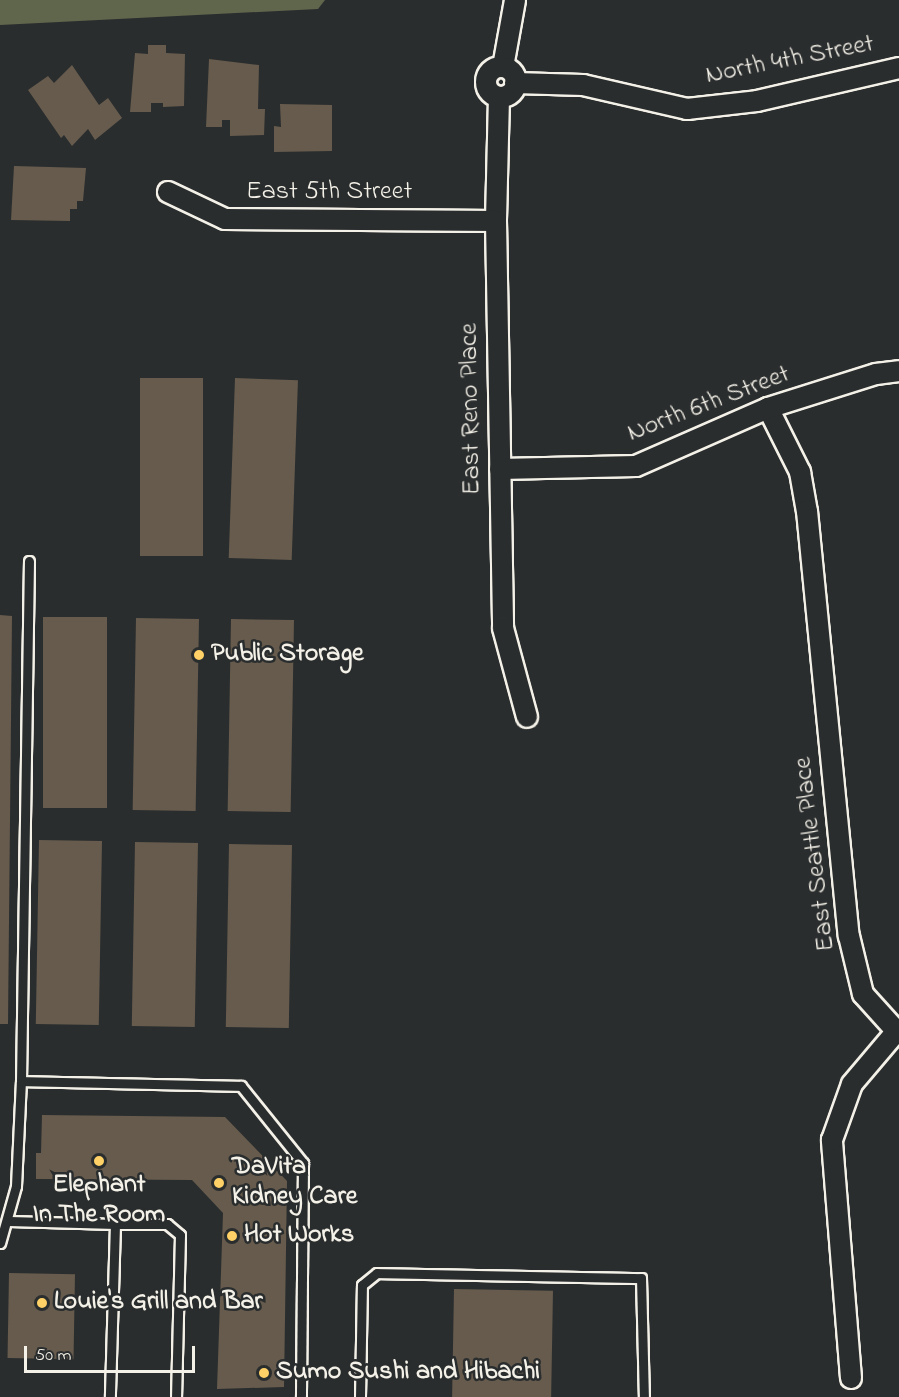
<!DOCTYPE html>
<style>
body{margin:0}
#map{position:relative;width:899px;height:1397px;overflow:hidden;background:#2a2d2e;font-family:"Indie Flower",sans-serif}
div>[style]{position:absolute}
[style*='--x']{left:calc(var(--x)*1px);top:calc(var(--y)*1px);width:calc(var(--w)*1px);rotate:calc(var(--a)*1deg)}
.green>*{inset:0;background:#60664c}
.building>*{inset:0;background:#665b4d;transform-origin:0 0}
.roads{filter:drop-shadow(2px 0 #f4f1e8) drop-shadow(-2px 0 #f4f1e8) drop-shadow(0 2px #f4f1e8) drop-shadow(0 -2px #f4f1e8)}
.service>*{height:9px;margin:-4.5px;padding:0 4.5px;transform-origin:4.5px;border-radius:4.5px;background:#2a2d2e}
.minor>*{height:20px;margin:-10px;padding:0 10px;transform-origin:10px;border-radius:10px;background:#2a2d2e}
.minor>.ring{margin:-10px;padding:0;box-sizing:content-box;background:none;border:20px solid #2a2d2e;border-radius:50%}
.dots>*{width:16px;height:16px;translate:-50% -50%;box-sizing:border-box;border:3px solid #2a2d2e;border-radius:50%}
span{translate:-50% -50%;white-space:nowrap;text-align:center;line-height:1.15;-webkit-text-stroke:5px #2a2d2e;paint-order:stroke}
.street-label{font-size:26px;color:#f4f1e8}
.poi-label{font-size:26px;color:#f4f1e8;font-weight:700}
.left{translate:0 -50%;text-align:left}
.scale{position:absolute;left:24px;top:1346px;width:171px;height:27px;box-sizing:border-box;border:3px solid #f4f1e8;border-top:0;padding-left:8px;font-size:18px;line-height:21px;white-space:nowrap;color:#f4f1e8;-webkit-text-stroke:4px #2a2d2e;paint-order:stroke}
</style>
<div id="map">
<div class="green">
<div style="clip-path:polygon(0 0,325px 0,318px 9px,0 25px)"></div>
</div>
<div class="building">
<div style="clip-path:polygon(148px 45px,166px 45px,166px 53px,185px 54px,184px 106px,163px 107px,163px 103px,151px 103px,151px 112px,130px 112px,135px 53px,148px 54px)"></div>
<div style="clip-path:polygon(209px 59px,259px 65px,258px 109px,265px 109px,264px 135px,230px 136px,230px 120px,222px 120px,222px 127px,206px 127px)"></div>
<div style="clip-path:polygon(72px 65px,99px 105px,108px 98px,122px 118px,95px 140px,88px 129px,72px 146px,64px 135px,61px 138px,28px 90px,48px 76px,54px 83px)"></div>
<div style="clip-path:polygon(280px 104px,332px 105px,332px 151px,274px 152px,274px 126px,281px 127px)"></div>
<div style="clip-path:polygon(14px 166px,86px 168px,83px 201px,77px 201px,77px 209px,70px 209px,70px 221px,11px 220px)"></div>
<div style="left:140px;top:378px;width:63px;height:178px"></div>
<div style="left:235px;top:378px;width:63px;height:180px;rotate:2deg"></div>
<div style="clip-path:polygon(0 615px,12px 616px,8px 1024px,0 1024px)"></div>
<div style="left:43px;top:617px;width:64px;height:191px"></div>
<div style="left:136px;top:618px;width:63px;height:192px;rotate:1deg"></div>
<div style="left:231px;top:619px;width:63px;height:192px;rotate:1deg"></div>
<div style="left:39px;top:840px;width:63px;height:184px;rotate:1deg"></div>
<div style="left:135px;top:842px;width:63px;height:184px;rotate:1deg"></div>
<div style="left:229px;top:844px;width:63px;height:183px;rotate:1deg"></div>
<div style="clip-path:polygon(42px 1115px,225px 1117px,287px 1181px,284px 1387px,217px 1389px,223px 1213px,192px 1180px,36px 1179px,36px 1153px,41px 1153px)"></div>
<div style="left:9px;top:1273px;width:66px;height:85px;rotate:1deg"></div>
<div style="left:454px;top:1289px;width:99px;height:108px;rotate:1deg"></div>
</div>
<div class="roads">
<div class="service">
<div style="--x:21;--y:1081;--w:220;--a:1.3"></div>
<div style="--x:241;--y:1086;--w:99;--a:51.2"></div>
<div style="--x:303;--y:1163;--w:234;--a:90.5"></div>
<div style="--x:9;--y:1221;--w:106;--a:1.6"></div>
<div style="--x:115;--y:1224;--w:173;--a:91.7"></div>
<div style="--x:115;--y:1224;--w:52;--a:0"></div>
<div style="--x:167;--y:1224;--w:17;--a:40"></div>
<div style="--x:180;--y:1235;--w:162;--a:91.4"></div>
<div style="--x:0;--y:1243;--w:59;--a:-74.3"></div>
<div style="--x:16;--y:1186;--w:105;--a:-87.3"></div>
<div style="--x:21;--y:1081;--w:520;--a:-89.12"></div>
<div style="--x:360;--y:1397;--w:112;--a:-89"></div>
<div style="--x:362;--y:1285;--w:19;--a:-39"></div>
<div style="--x:377;--y:1273;--w:264;--a:1.1"></div>
<div style="--x:641;--y:1278;--w:119;--a:88.6"></div>
</div>
<div class="minor">
<div style="--x:503;--y:67;--w:68;--a:-79.8"></div>
<div class="ring" style="left:486px;top:67px;width:10px;height:10px"></div>
<div style="--x:515;--y:83;--w:68;--a:1.7"></div>
<div style="--x:583;--y:85;--w:107;--a:13"></div>
<div style="--x:687;--y:109;--w:70;--a:-6.5"></div>
<div style="--x:757;--y:101;--w:146;--a:-13.1"></div>
<div style="--x:499;--y:97;--w:124;--a:91.4"></div>
<div style="--x:496;--y:221;--w:407;--a:89"></div>
<div style="--x:503;--y:628;--w:92;--a:74.9"></div>
<div style="--x:168;--y:192;--w:63;--a:25.3"></div>
<div style="--x:225;--y:219;--w:271;--a:0.4"></div>
<div style="--x:768;--y:408;--w:72;--a:63.4"></div>
<div style="--x:800;--y:472;--w:40;--a:80"></div>
<div style="--x:807;--y:511;--w:427;--a:84.4"></div>
<div style="--x:849;--y:936;--w:60;--a:76.4"></div>
<div style="--x:863;--y:994;--w:54;--a:48"></div>
<div style="--x:500;--y:469;--w:136;--a:-1.3"></div>
<div style="--x:636;--y:466;--w:144;--a:-23.7"></div>
<div style="--x:768;--y:408;--w:113;--a:-17.5"></div>
<div style="--x:876;--y:374;--w:23;--a:-7"></div>
<div style="--x:851;--y:1378;--w:239;--a:-94.6"></div>
<div style="--x:832;--y:1140;--w:59;--a:-70.3"></div>
<div style="--x:852;--y:1084;--w:68;--a:-49.8"></div>
</div>
</div>
<div class="dots">
<div style="left:199px;top:655px;background:#ffd166"></div>
<div style="left:99px;top:1161px;background:#ffd166"></div>
<div style="left:219px;top:1183px;background:#ffd166"></div>
<div style="left:232px;top:1236px;background:#ffd166"></div>
<div style="left:42px;top:1303px;background:#ffd166"></div>
<div style="left:264px;top:1373px;background:#ffd166"></div>
</div>
<div class="street-label">
<span style="left:790px;top:61px;rotate:-11deg">North 4th Street</span>
<span style="left:329px;top:193px">East 5th Street</span>
<span style="left:709px;top:405px;rotate:-21deg">North 6th Street</span>
<span style="left:472px;top:409px;rotate:-91deg">East Reno Place</span>
<span style="left:816px;top:854px;rotate:-97deg">East Seattle Place</span>
</div>
<div class="poi-label">
<span class="left" style="left:211px;top:655px">Public Storage</span>
<span class="left" style="left:232px;top:1183px">DaVita<br>Kidney Care</span>
<span style="left:99px;top:1201px">Elephant<br>In The Room</span>
<span class="left" style="left:244px;top:1236px">Hot Works</span>
<span class="left" style="left:54px;top:1303px">Louie's Grill and Bar</span>
<span class="left" style="left:276px;top:1373px">Sumo Sushi and Hibachi</span>
</div>
<div class="scale">50 m</div>
</div>
